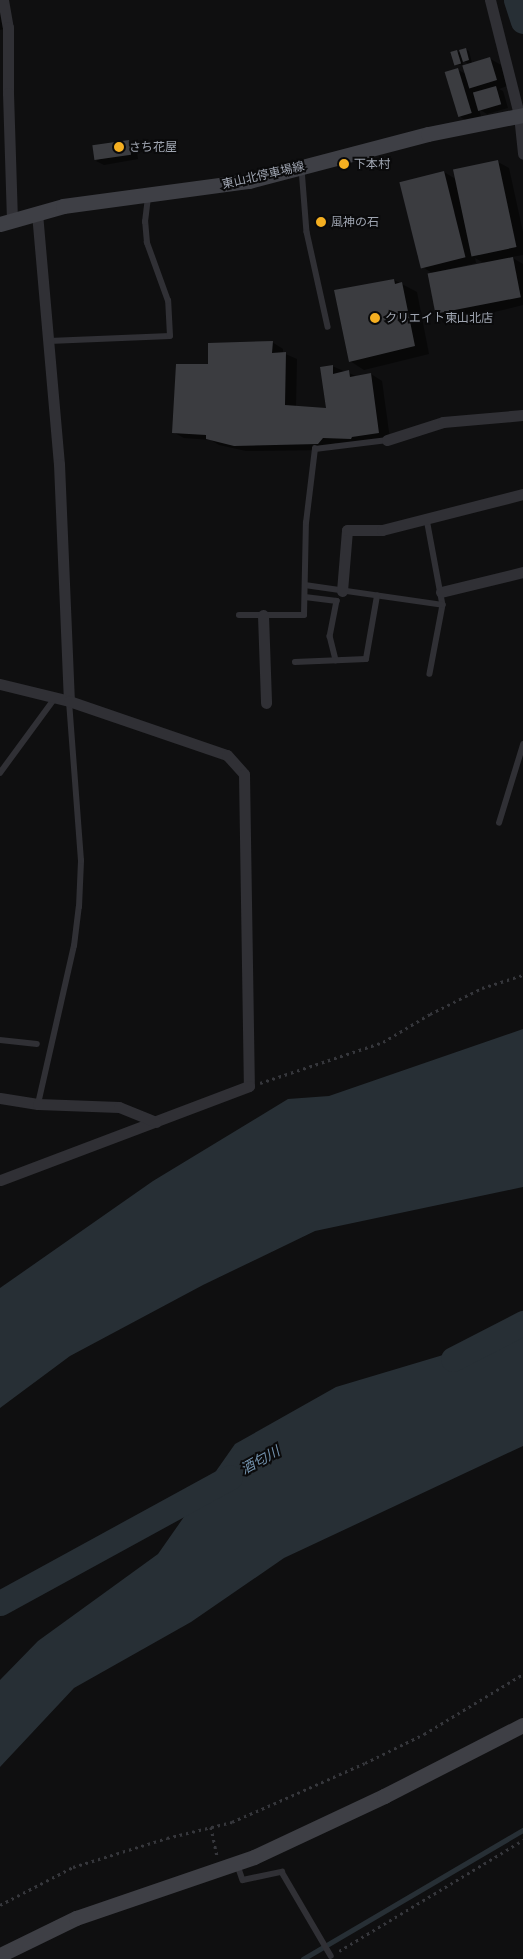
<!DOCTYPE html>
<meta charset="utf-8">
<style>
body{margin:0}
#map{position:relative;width:523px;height:1959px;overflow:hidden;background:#0f0f10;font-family:Quicksand,"Noto Sans JP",sans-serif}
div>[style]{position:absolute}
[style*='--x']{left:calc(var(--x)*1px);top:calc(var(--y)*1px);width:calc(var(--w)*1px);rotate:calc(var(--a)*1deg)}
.water>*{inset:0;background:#272f35}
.shadow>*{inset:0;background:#0007}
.stream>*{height:4.5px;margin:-2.25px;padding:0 2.25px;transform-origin:2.25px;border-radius:2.25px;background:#272f35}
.river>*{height:25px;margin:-12.5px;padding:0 12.5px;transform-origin:12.5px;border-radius:12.5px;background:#272f35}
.building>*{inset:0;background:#3b3c40;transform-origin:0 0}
.path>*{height:2.5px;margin-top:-1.25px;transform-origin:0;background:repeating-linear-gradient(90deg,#36373c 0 2.5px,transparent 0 6.5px)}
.lane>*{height:5.5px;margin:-2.75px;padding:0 2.75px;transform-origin:2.75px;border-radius:2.75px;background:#303035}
.street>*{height:11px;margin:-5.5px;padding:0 5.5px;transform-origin:5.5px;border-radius:5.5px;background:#303035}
.secondary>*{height:15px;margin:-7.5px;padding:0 7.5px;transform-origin:7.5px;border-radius:7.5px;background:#3e3f45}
.dots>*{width:14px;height:14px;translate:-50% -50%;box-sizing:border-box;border:2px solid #0a0a0b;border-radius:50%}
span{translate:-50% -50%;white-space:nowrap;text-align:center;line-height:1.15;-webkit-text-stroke:4px #0a0a0b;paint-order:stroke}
.poi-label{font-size:12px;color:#9fa5b1}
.left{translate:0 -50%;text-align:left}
.street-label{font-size:12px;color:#9fa5b1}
.water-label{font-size:14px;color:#7493ae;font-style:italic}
</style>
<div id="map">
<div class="water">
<div style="clip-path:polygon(523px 1029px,523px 1187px,315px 1231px,203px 1285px,70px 1356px,0 1408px,0 1288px,153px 1181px,288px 1099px,329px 1096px)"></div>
<div style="clip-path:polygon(523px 1331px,523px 1446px,284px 1558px,191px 1622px,74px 1688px,0 1767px,0 1680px,38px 1641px,158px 1554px,235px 1444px,336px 1387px)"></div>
</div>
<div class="shadow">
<div style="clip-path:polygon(0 9px,10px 15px,14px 26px,0 30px)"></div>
<div style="clip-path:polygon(465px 49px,469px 51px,472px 63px,489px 58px,501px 65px,507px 86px,499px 89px,503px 91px,508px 108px,487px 114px,479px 109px,482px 120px,470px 123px,459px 116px,458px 70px,466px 74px,469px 64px,462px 60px,463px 65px,455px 64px,456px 51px,462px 54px)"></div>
<div style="clip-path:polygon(129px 142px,136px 146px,138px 159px,104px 165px,96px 161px)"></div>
<div style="clip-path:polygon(498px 162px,509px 168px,523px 232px,523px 255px,511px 257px,523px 264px,523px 305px,449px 323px,438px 316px,486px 264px,475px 258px,476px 263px,432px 273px,421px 266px,444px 172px,457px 180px)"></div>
<div style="clip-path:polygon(394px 280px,417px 292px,429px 354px,364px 370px,350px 361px)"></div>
<div style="clip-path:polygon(272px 342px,283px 349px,283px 353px,297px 359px,296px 407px,328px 409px,332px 366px,358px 377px,371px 374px,382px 381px,390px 439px,362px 445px,335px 443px,329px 450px,246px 451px,219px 445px,211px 440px,184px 438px,173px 432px,209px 365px)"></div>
</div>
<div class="stream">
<div style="--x:303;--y:1959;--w:255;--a:-30.4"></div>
</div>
<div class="river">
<div style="--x:516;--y:0;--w:22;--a:72"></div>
<div style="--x:453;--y:1359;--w:79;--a:-27.2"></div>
<div style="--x:0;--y:1603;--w:262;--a:-28.7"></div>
</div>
<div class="building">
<div style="clip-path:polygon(466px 48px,469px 60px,463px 62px,459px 50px)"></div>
<div style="left:457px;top:50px;width:14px;height:7px;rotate:73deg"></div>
<div style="left:490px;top:57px;width:24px;height:29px;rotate:73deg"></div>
<div style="left:458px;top:68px;width:47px;height:14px;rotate:73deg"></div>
<div style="left:496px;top:86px;width:19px;height:24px;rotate:74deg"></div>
<div style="left:129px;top:140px;width:15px;height:37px;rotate:82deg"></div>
<div style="left:498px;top:160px;width:89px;height:46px;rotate:78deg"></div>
<div style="left:444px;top:171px;width:89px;height:46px;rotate:76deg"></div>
<div style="left:513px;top:257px;width:41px;height:87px;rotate:79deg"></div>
<div style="clip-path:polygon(394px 279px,395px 284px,402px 282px,415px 346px,349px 362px,334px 290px)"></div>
<div style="clip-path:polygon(273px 341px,272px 353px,286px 352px,285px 405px,326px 408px,320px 367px,333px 365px,333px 374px,349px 370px,350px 377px,371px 373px,379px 433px,352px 437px,351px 439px,323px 438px,318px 444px,234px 446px,206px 439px,206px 435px,172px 433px,176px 364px,208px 364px,208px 343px)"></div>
</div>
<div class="path">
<div style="--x:260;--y:1083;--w:130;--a:-18.4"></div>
<div style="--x:383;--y:1042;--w:55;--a:-30.8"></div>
<div style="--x:430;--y:1014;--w:58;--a:-26.6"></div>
<div style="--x:482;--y:988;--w:43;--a:-17.6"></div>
<div style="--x:211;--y:1827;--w:29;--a:78"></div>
<div style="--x:0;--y:1905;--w:82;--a:-27.5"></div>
<div style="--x:73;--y:1867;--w:98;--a:-17.1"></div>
<div style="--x:167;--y:1838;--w:67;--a:-13.8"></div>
<div style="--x:232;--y:1822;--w:145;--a:-23.9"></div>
<div style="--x:365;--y:1763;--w:66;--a:-26.2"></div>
<div style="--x:424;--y:1734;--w:116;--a:-31.2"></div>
<div style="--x:339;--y:1951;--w:215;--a:-31.1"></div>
</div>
<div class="lane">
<div style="--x:302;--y:169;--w:63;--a:85.5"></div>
<div style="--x:307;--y:232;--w:97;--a:77.5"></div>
<div style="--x:49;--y:341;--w:121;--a:-2.4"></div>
<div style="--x:170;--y:336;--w:35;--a:-93"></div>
<div style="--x:168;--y:301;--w:62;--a:-109.9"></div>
<div style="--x:147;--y:243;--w:21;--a:-95"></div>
<div style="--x:145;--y:222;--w:26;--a:-83"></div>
<div style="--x:427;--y:519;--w:87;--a:79.5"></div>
<div style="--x:443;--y:605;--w:70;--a:100.7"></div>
<div style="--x:305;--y:585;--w:139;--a:8.2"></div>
<div style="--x:305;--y:597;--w:32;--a:7"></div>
<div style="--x:337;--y:601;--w:36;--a:101"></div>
<div style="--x:330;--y:636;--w:25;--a:76"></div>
<div style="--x:239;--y:615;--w:65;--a:0"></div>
<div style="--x:304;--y:615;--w:92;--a:-88.8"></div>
<div style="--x:306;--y:523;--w:75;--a:-83.1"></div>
<div style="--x:315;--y:449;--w:73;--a:-7.1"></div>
<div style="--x:295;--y:662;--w:71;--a:-2.4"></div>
<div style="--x:366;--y:659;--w:64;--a:-80.1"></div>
<div style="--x:0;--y:773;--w:93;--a:-53.7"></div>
<div style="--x:499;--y:823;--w:82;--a:-72.9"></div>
<div style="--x:0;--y:1040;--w:37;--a:6"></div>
<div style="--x:38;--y:1104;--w:162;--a:-77.2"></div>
<div style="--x:74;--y:946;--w:39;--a:-83"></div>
<div style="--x:79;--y:907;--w:46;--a:-87.5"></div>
<div style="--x:81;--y:861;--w:160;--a:-94.3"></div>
<div style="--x:237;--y:1863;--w:18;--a:71"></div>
<div style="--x:243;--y:1880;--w:40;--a:-12"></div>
<div style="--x:282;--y:1872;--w:97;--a:59.7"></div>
</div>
<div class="street">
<div style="--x:3;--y:0;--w:27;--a:80"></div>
<div style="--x:8;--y:27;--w:66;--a:90"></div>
<div style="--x:8;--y:93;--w:127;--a:88.2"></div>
<div style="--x:490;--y:0;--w:119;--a:75.8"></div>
<div style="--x:519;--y:115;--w:39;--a:84"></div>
<div style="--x:37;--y:213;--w:252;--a:85"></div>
<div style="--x:59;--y:464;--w:237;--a:87.6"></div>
<div style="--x:387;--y:440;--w:59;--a:-17.8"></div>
<div style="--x:443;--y:422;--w:80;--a:-5"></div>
<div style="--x:342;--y:591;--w:61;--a:-85.3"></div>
<div style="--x:347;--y:530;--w:35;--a:0"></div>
<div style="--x:382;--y:530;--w:146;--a:-14.3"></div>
<div style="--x:441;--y:592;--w:84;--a:-13.7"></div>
<div style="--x:263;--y:615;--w:88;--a:88"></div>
<div style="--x:0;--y:684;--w:71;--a:13.8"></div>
<div style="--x:69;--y:701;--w:167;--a:18.9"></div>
<div style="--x:227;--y:755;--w:25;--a:48"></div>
<div style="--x:244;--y:774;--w:312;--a:89.1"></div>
<div style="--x:249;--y:1086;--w:266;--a:159.3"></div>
<div style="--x:0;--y:1098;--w:38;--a:9"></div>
<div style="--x:38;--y:1104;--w:81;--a:2.1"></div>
<div style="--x:119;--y:1107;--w:40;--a:22"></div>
</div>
<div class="secondary">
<div style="--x:0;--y:224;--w:66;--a:-15.9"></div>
<div style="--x:63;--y:206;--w:188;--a:-7.7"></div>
<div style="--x:249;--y:181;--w:185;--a:-14.7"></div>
<div style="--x:428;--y:134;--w:97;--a:-11.3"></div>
<div style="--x:0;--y:1955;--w:85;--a:-26"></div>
<div style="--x:76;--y:1918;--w:188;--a:-18.9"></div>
<div style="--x:254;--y:1857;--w:144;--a:-25.1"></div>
<div style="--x:384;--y:1796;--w:156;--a:-27.1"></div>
</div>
<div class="dots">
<div style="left:119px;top:147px;background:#f5af21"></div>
<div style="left:344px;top:164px;background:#f5af21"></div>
<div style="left:321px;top:222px;background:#f5af21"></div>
<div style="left:375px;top:318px;background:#f5af21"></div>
</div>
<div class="poi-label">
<span class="left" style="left:129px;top:147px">さち花屋</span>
<span class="left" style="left:354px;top:164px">下本村</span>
<span class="left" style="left:331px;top:222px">風神の石</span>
<span class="left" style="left:385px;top:318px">クリエイト東山北店</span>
</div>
<div class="street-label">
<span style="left:263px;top:175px;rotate:-13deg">東山北停車場線</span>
</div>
<div class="water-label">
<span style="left:260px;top:1460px;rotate:-29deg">酒匂川</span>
</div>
</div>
